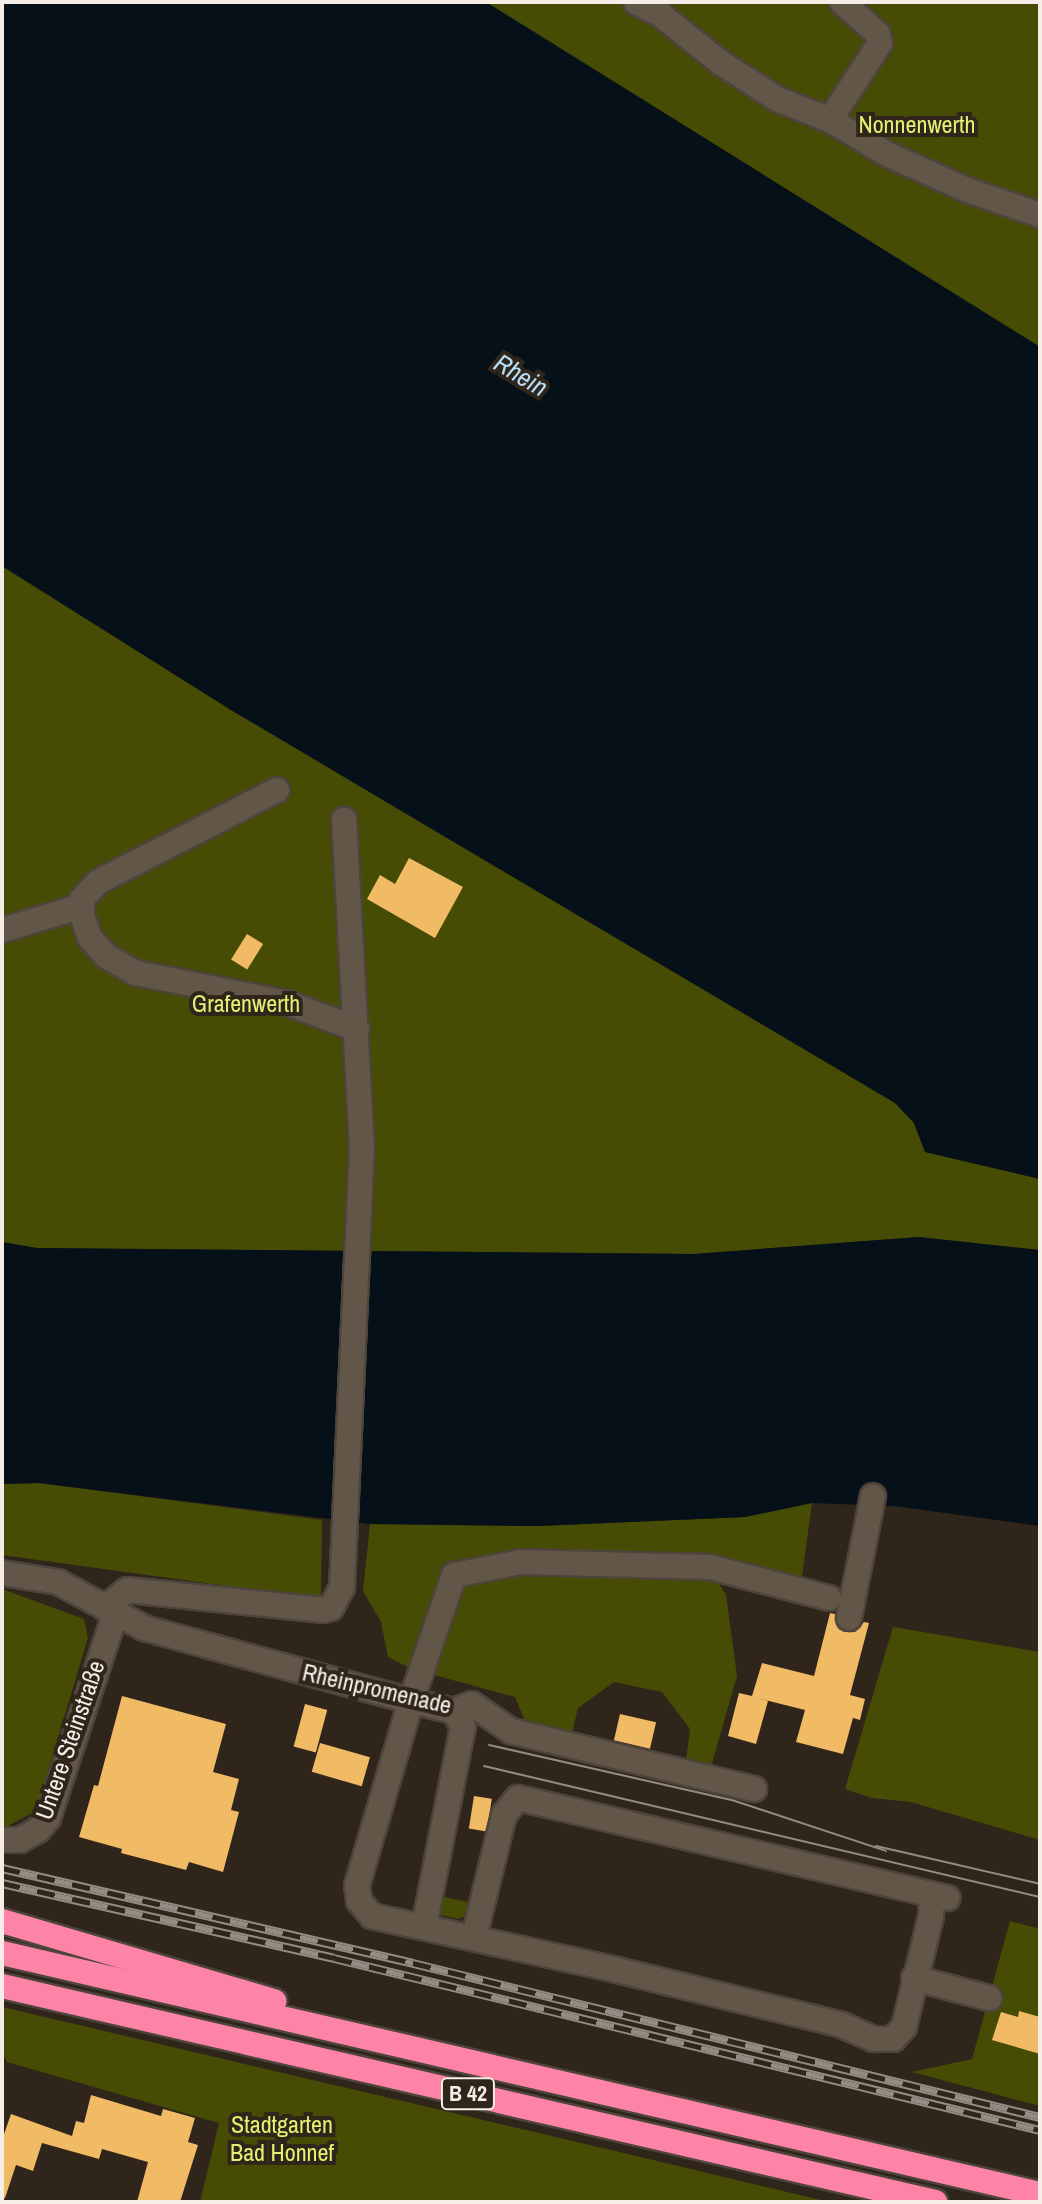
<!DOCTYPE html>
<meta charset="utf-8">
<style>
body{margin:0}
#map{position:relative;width:1042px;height:2204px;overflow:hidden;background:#30251a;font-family:"Archivo Narrow",sans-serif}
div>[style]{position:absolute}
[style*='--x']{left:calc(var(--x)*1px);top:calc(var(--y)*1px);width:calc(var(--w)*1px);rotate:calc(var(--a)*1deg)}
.green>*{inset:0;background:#474c04}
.water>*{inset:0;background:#051018}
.building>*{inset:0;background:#f0bb64;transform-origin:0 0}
.roads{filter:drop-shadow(2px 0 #4d443b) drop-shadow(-2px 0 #4d443b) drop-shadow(0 2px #4d443b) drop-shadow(0 -2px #4d443b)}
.minor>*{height:24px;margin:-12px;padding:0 12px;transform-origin:12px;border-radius:12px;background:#625649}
.highway>*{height:24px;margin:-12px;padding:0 12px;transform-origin:12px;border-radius:12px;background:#fe84a7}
.tram>*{height:2px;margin:-1px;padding:0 1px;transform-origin:1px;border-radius:1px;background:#958b82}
.rail>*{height:9px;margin-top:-4.5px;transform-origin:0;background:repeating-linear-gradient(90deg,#30251a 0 18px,#958b82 0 36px);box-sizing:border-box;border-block:2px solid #958b82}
span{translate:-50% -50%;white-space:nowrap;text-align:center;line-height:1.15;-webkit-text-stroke:8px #30251a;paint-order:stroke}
.shield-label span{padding:2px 6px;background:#30251a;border:2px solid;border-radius:6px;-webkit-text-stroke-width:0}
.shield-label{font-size:22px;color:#f5ede6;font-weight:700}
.park-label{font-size:24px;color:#e3f071}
.street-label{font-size:24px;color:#f5ede6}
.water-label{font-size:26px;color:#b2defa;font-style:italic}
.frame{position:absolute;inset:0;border:4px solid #f5ede6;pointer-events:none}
</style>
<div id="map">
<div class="green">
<div style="clip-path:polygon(486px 2px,1040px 2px,1040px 347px,788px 190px)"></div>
<div style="clip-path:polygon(2px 566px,231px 710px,895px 1103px,914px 1123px,925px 1152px,1040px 1179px,1040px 1250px,919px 1237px,694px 1254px,37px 1248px,2px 1242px)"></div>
<div style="clip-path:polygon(39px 1483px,322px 1520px,321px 1599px,2px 1555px,2px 1484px)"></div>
<div style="clip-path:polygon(812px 1503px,801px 1584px,543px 1554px,448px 1564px,414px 1670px,388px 1657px,381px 1622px,363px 1591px,370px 1524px,538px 1526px,744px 1517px)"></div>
<div style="clip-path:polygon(484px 1573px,716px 1579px,726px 1595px,737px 1676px,711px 1767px,686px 1761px,690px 1729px,662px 1692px,614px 1682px,578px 1708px,572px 1733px,525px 1721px,515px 1697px,427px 1673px,456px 1591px)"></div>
<div style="clip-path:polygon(2px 1589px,84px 1619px,88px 1638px,36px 1811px,2px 1829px)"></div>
<div style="clip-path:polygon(893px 1627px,1040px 1652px,1040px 1840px,911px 1802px,872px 1798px,845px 1789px)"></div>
<div style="clip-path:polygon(436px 1895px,472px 1903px,468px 1915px,459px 1919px,441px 1915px)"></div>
<div style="clip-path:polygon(1010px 1921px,1040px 1929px,1040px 2106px,912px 2072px,972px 2059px)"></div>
<div style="clip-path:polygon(2px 2007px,632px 2155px,829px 2202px,200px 2202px,219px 2123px,7px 2062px,2px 2052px)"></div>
</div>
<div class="water">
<div style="clip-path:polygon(2px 2px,486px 2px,1040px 347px,1040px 1179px,925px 1152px,914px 1123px,895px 1103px,231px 710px,2px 566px)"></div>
<div style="clip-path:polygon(919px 1237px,1040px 1250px,1040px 1526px,894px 1506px,812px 1503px,745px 1517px,538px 1526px,370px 1524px,39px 1483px,2px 1484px,2px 1242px,37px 1248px,694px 1254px)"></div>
</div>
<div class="building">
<div style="clip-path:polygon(409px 858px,463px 887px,435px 938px,367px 899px,380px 875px,395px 884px)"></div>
<div style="left:247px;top:934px;width:19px;height:30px;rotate:32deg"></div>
<div style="clip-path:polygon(830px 1613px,835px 1614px,839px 1629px,845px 1632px,855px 1632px,864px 1622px,869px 1623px,850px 1695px,865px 1699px,860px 1720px,853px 1718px,843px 1754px,796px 1742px,805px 1710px,757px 1698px,768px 1701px,756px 1744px,728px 1736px,739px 1693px,752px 1696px,762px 1663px,814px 1676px)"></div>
<div style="clip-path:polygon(122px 1696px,226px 1724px,213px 1772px,239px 1779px,231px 1810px,239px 1812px,223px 1872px,189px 1862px,186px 1870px,121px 1853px,122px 1849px,79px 1837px,94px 1785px,98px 1786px)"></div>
<div style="left:305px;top:1704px;width:23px;height:44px;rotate:15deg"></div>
<div style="left:620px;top:1714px;width:37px;height:27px;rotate:13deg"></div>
<div style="left:320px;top:1743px;width:52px;height:30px;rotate:16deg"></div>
<div style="left:474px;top:1796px;width:18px;height:33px;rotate:9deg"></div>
<div style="clip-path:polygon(1019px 2011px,1040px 2017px,1040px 2054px,992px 2040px,1001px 2012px,1018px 2017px)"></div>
<div style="clip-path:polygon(91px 2095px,161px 2116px,163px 2109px,195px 2118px,188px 2142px,198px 2145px,180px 2202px,137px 2202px,148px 2162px,102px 2149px,99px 2159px,42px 2143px,33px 2171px,16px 2165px,5px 2198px,2px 2198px,2px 2140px,11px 2114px,72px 2136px,76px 2121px,84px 2123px)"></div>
</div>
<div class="roads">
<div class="minor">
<div style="--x:636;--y:2;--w:28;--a:27"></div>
<div style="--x:661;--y:15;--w:77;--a:38.7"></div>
<div style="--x:721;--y:63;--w:67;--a:32.7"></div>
<div style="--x:777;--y:99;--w:57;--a:21.6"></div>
<div style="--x:830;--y:120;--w:66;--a:30.8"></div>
<div style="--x:887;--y:154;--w:88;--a:24.2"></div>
<div style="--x:967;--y:190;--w:77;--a:18.9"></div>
<div style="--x:830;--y:120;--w:92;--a:-57"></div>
<div style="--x:880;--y:43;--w:9;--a:-103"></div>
<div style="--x:878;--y:34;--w:48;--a:-138.4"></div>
<div style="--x:277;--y:790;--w:201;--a:152.8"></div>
<div style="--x:98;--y:882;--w:23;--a:133"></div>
<div style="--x:82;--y:899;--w:16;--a:90"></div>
<div style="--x:82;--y:915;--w:24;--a:71"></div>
<div style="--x:90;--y:938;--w:24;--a:48"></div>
<div style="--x:106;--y:956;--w:34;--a:30"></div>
<div style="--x:136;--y:973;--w:154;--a:11.2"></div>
<div style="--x:287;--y:1003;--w:75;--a:20.4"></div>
<div style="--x:2;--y:930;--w:84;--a:-16.7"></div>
<div style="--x:2;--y:1573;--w:57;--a:9.1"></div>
<div style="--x:58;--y:1582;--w:98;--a:28.1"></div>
<div style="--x:144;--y:1628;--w:277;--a:15.3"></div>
<div style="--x:411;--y:1701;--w:44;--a:13.1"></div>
<div style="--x:454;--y:1711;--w:19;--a:-21"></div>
<div style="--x:472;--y:1704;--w:47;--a:34.7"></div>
<div style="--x:511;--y:1731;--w:250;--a:13.4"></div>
<div style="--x:829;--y:1598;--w:123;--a:-165.4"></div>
<div style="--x:710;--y:1567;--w:189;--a:-178.5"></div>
<div style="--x:521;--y:1562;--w:68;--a:169"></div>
<div style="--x:454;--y:1575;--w:133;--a:108.8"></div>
<div style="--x:411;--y:1701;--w:193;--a:106.3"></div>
<div style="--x:357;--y:1886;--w:15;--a:82"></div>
<div style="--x:359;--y:1901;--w:20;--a:49"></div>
<div style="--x:372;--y:1916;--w:251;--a:12.4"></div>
<div style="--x:617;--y:1970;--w:232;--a:13.7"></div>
<div style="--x:842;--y:2025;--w:35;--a:24"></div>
<div style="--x:874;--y:2039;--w:19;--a:0"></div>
<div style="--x:893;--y:2039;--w:16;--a:-47"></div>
<div style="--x:904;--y:2027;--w:114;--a:-76.3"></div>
<div style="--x:931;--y:1916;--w:19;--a:-87"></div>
<div style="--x:105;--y:1608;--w:28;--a:-39"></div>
<div style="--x:127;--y:1590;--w:198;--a:5.8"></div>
<div style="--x:324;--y:1610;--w:7;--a:-16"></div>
<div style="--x:331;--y:1608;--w:24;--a:-62"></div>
<div style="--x:342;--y:1587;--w:437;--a:-87.4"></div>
<div style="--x:362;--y:1150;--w:331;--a:-93.1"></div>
<div style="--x:849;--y:1618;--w:124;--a:-78.9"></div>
<div style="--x:2;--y:1840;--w:18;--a:0"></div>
<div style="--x:20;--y:1840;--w:21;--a:-29"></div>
<div style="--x:38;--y:1830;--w:16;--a:-50"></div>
<div style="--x:48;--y:1818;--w:215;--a:-71.8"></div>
<div style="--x:424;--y:1927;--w:204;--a:-79"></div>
<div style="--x:463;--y:1727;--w:18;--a:-119"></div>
<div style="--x:474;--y:1937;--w:126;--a:-76.2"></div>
<div style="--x:504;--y:1815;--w:22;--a:-51"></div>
<div style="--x:518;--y:1798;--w:441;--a:13.1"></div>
<div style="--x:914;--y:1978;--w:78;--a:14.9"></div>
</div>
<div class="highway">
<div style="--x:2;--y:1921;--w:284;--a:16.4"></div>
<div style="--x:2;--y:1953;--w:1066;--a:13.07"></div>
<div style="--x:2;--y:1986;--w:958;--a:13.03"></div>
</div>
</div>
<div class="tram">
<div style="--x:489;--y:1745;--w:252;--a:12.8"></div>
<div style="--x:735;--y:1801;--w:159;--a:18.3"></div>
<div style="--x:484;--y:1766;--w:571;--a:13.26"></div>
<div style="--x:876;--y:1846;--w:168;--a:13"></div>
</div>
<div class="rail">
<div style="--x:2;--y:1868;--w:422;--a:13"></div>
<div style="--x:413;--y:1963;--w:646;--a:13.8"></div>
<div style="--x:2;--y:1883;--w:340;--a:12.7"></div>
<div style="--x:334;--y:1958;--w:727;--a:13.69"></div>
</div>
<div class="shield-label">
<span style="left:468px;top:2094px">B 42</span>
</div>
<div class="park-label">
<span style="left:917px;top:125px">Nonnenwerth</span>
<span style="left:246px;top:1004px">Grafenwerth</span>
<span style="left:282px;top:2139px">Stadtgarten<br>Bad Honnef</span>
</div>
<div class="street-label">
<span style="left:377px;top:1689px;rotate:13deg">Rheinpromenade</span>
<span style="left:70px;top:1740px;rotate:-71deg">Untere Steinstraße</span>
</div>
<div class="water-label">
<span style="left:521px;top:375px;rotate:31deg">Rhein</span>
</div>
<div class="frame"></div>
</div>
